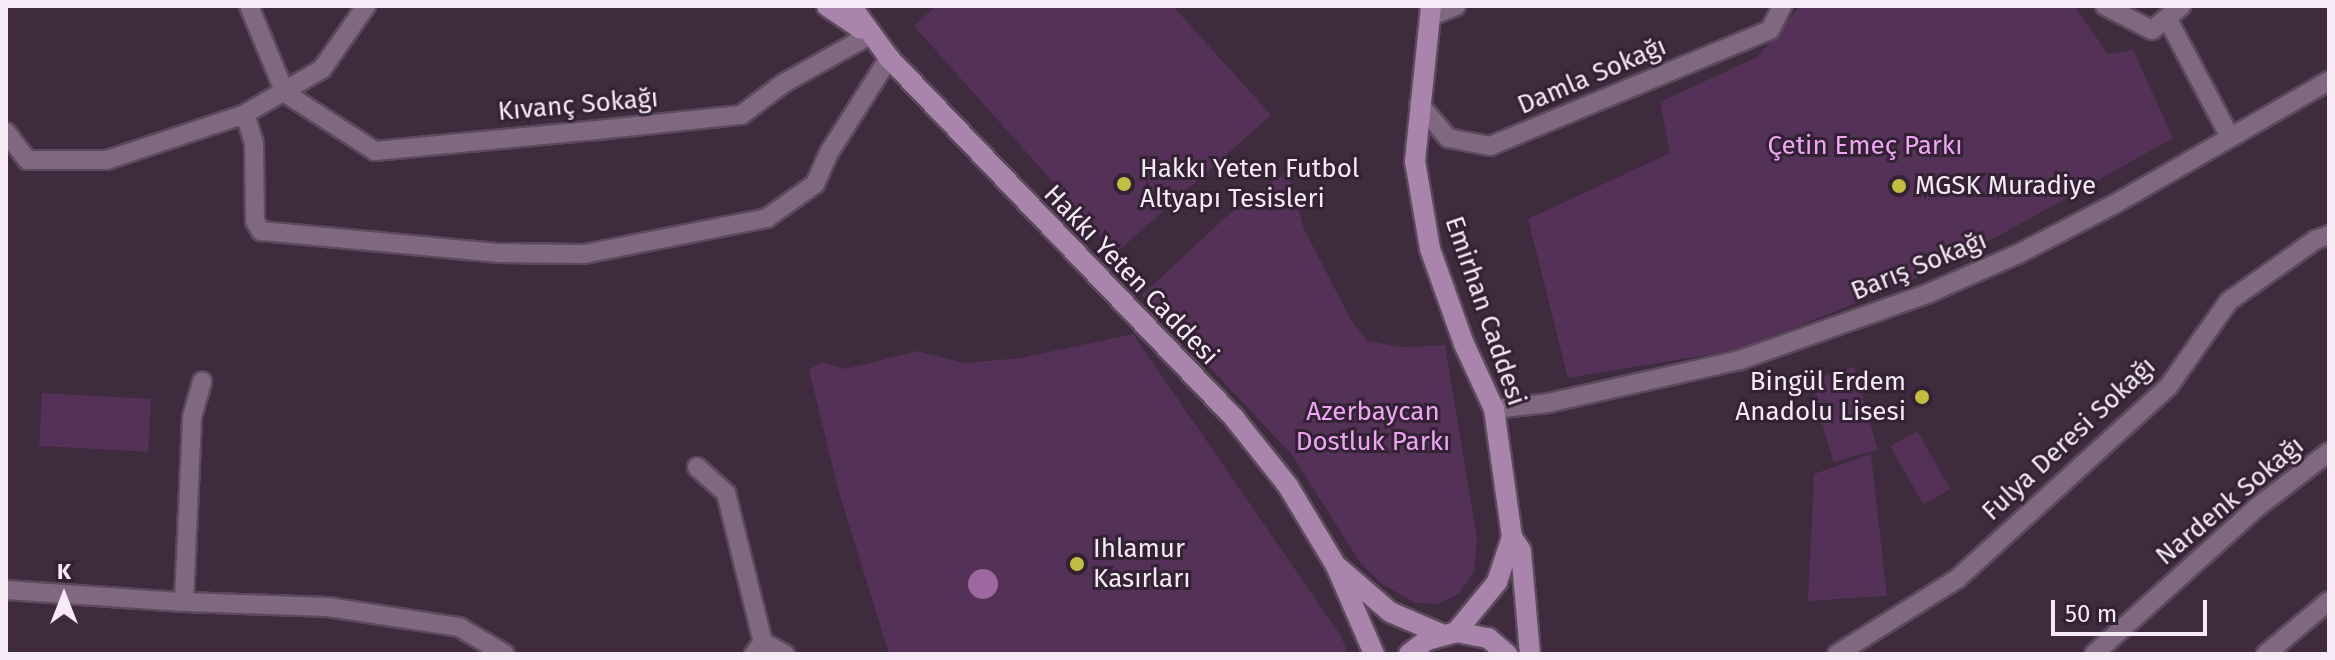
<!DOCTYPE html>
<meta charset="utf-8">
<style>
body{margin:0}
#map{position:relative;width:2335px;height:660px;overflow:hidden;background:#3e2b3e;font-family:"Fira Sans",sans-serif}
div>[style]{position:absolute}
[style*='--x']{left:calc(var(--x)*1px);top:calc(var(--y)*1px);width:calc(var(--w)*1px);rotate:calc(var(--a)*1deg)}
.green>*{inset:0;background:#543156;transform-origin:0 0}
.water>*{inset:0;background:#9d689f}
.round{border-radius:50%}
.roads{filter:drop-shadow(2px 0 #5b4a5b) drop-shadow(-2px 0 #5b4a5b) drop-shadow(0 2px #5b4a5b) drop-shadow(0 -2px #5b4a5b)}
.street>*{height:18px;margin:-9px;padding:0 9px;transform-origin:9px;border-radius:9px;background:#7f6880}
.secondary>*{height:20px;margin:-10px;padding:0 10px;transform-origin:10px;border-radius:10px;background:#a985ab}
.dots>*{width:22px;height:22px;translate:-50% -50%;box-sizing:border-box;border:4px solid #332134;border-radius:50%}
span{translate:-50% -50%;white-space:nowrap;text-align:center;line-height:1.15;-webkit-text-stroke:6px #332134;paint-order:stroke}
.street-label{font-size:26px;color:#f6eaf6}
.park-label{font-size:26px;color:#efa6f2}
.poi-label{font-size:26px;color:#f6eaf6}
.left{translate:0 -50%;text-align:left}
.right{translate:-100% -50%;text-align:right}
.frame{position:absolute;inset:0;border:8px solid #f6eaf6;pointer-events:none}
.north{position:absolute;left:24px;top:556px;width:80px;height:80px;-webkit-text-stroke:6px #332134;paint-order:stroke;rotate:0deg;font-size:22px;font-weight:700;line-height:32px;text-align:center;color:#f6eaf6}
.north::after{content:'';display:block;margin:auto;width:28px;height:36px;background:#f6eaf6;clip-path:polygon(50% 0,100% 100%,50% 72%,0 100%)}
.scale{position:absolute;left:2051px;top:600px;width:156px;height:36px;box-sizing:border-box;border:4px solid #f6eaf6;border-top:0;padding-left:10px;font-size:24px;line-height:28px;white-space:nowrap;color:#f6eaf6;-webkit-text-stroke:6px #332134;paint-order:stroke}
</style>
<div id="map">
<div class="green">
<div style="clip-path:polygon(936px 6px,1173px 6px,1271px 115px,1116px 253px,914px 26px)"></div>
<div style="clip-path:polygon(1800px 6px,2074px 6px,2108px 54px,2133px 50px,2173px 138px,2002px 234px,1916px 278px,1743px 349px,1568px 378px,1528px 219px,1670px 153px,1660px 102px,1757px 57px)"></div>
<div style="clip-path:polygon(1288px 171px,1304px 229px,1352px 322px,1368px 341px,1401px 347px,1445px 345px,1477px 539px,1474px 572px,1459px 594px,1438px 604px,1415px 603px,1382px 584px,1361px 564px,1292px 455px,1142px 295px,1227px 216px)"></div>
<div style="clip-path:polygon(1133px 334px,1341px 636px,1348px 654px,889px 654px,838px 489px,809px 370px,822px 362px,846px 369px,917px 351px,965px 363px,1021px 358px)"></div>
<div style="left:1854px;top:367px;width:86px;height:46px;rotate:74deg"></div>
<div style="left:42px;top:393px;width:109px;height:53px;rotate:3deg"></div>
<div style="left:1917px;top:431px;width:67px;height:31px;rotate:60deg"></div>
<div style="clip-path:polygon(1871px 454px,1887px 596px,1808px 601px,1814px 474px)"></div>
</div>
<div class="water">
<div class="round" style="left:968px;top:569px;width:30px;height:30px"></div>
</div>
<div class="roads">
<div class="street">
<div style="--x:249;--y:6;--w:94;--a:67.5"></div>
<div style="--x:2105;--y:6;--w:53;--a:27.1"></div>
<div style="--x:2152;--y:30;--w:38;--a:-39"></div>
<div style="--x:1429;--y:17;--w:29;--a:-22"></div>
<div style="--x:2167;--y:18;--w:135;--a:62.1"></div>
<div style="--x:285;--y:93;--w:107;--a:32.8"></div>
<div style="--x:375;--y:151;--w:214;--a:-5.4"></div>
<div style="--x:588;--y:131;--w:154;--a:-6"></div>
<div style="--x:741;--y:115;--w:54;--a:-36.7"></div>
<div style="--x:784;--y:83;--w:98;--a:-29.2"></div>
<div style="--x:1419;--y:104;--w:45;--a:49.5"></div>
<div style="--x:1448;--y:138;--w:43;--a:10.8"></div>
<div style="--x:1490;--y:146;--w:303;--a:-22.5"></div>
<div style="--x:1770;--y:30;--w:27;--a:-63"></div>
<div style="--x:245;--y:114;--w:30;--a:73"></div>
<div style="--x:254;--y:143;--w:78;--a:89.3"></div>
<div style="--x:255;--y:221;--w:12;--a:59"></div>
<div style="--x:261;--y:231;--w:237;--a:5.3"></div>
<div style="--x:497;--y:253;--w:87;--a:0.7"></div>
<div style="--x:584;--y:254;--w:187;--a:-11.1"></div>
<div style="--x:767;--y:218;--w:59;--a:-35.3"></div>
<div style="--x:815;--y:184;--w:36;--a:-66"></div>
<div style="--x:830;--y:151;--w:110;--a:-57.6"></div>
<div style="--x:6;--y:132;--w:35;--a:53"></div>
<div style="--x:27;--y:160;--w:80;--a:0"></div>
<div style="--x:107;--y:160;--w:145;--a:-18.4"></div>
<div style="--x:245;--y:114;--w:89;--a:-30.3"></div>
<div style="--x:322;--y:69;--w:77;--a:-55.1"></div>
<div style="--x:1494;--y:409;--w:54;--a:-6.3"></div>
<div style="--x:1548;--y:403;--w:197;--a:-12.6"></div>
<div style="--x:1740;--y:360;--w:201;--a:-19.5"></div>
<div style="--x:1929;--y:293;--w:99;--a:-23.7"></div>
<div style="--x:2020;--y:253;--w:105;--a:-27.3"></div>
<div style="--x:2113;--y:205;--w:249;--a:-29.9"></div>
<div style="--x:697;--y:467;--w:39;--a:42"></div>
<div style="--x:726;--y:493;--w:154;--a:76.1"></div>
<div style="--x:6;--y:590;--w:178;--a:3.9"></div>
<div style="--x:184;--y:602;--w:144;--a:2"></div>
<div style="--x:328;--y:607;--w:133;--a:8.7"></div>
<div style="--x:459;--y:627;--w:53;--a:30.4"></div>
<div style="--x:184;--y:602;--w:185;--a:-87.5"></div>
<div style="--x:192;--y:417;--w:37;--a:-74"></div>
<div style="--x:754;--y:654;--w:15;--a:-53"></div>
<div style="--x:763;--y:642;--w:25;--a:29"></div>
<div style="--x:1837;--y:654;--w:142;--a:-32"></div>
<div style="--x:1957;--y:579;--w:285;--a:-42.3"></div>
<div style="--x:2168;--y:387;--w:105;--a:-54.7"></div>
<div style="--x:2229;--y:301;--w:105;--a:-35.3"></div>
<div style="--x:2315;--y:240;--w:15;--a:-20"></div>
<div style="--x:2094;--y:654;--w:218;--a:-42"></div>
<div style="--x:2256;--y:508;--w:92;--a:-37.5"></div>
<div style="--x:2266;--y:654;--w:82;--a:-40.1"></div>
</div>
<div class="secondary">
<div style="--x:827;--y:6;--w:40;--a:34"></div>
<div style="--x:851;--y:6;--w:64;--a:53.8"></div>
<div style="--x:889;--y:58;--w:499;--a:46.2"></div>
<div style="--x:1234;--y:418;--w:87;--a:51.5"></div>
<div style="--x:1288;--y:486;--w:93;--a:59"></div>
<div style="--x:1336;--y:566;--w:96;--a:66.6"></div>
<div style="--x:1431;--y:6;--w:156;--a:95.9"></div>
<div style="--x:1415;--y:161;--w:89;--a:80.3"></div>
<div style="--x:1430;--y:249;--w:101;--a:70.3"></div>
<div style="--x:1464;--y:344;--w:72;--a:65.2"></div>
<div style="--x:1494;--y:409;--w:129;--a:82"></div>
<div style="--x:1512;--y:537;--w:17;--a:57"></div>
<div style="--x:1521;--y:551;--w:103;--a:85"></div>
<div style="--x:1339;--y:568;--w:67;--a:40.8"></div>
<div style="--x:1390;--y:612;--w:56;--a:23.3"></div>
<div style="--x:1456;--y:632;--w:65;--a:-50.6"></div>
<div style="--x:1497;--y:582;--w:47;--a:-71.6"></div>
<div style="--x:1409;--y:654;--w:23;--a:-38"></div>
<div style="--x:1427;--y:640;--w:30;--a:-15"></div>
<div style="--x:1456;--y:632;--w:33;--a:11"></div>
<div style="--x:1488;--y:638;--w:25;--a:40"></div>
</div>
</div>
<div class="dots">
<div style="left:1124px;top:184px;background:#c1bd40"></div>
<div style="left:1899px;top:186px;background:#c1bd40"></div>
<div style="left:1922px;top:397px;background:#c1bd40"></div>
<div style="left:1077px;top:564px;background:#c1bd40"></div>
</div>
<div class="street-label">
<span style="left:1592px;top:76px;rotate:-23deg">Damla Sokağı</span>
<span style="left:578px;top:105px;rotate:-5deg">Kıvanç Sokağı</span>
<span style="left:1919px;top:266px;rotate:-22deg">Barış Sokağı</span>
<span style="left:1131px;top:275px;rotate:46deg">Hakkı Yeten Caddesi</span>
<span style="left:1485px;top:311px;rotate:71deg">Emirhan Caddesi</span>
<span style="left:2069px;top:439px;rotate:-43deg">Fulya Deresi Sokağı</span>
<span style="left:2230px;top:501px;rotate:-40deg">Nardenk Sokağı</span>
</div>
<div class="park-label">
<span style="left:1865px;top:146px">Çetin Emeç Parkı</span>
<span style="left:1373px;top:427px">Azerbaycan<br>Dostluk Parkı</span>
</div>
<div class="poi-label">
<span class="left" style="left:1140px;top:184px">Hakkı Yeten Futbol<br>Altyapı Tesisleri</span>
<span class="left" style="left:1915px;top:186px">MGSK Muradiye</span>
<span class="right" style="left:1906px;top:397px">Bingül Erdem<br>Anadolu Lisesi</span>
<span class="left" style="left:1093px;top:564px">Ihlamur<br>Kasırları</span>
</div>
<div class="frame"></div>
<div class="north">K</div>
<div class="scale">50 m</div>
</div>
